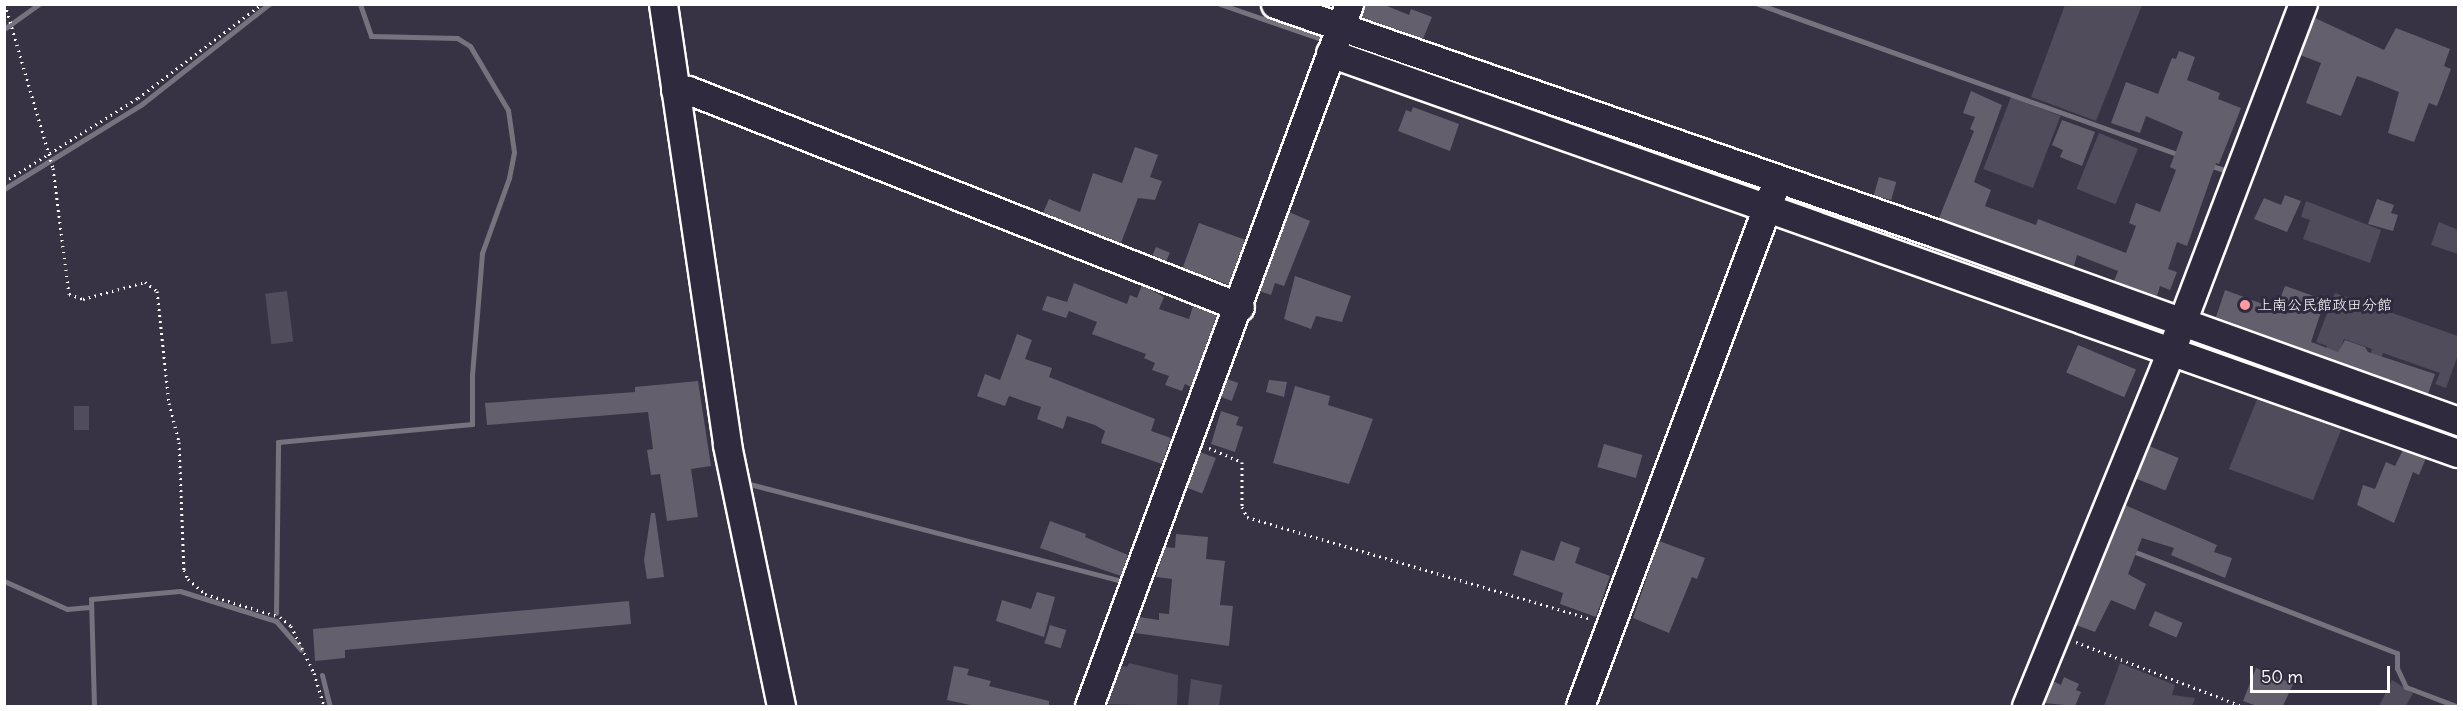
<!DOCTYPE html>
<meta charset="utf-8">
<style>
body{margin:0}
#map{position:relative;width:2463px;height:711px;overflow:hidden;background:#373345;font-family:Delius,"Klee One",sans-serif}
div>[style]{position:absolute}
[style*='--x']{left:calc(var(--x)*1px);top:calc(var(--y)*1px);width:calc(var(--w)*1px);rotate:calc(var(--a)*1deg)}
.green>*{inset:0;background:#514c5c;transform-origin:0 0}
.stream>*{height:5px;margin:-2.5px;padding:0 2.5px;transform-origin:2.5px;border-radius:2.5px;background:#76737f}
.building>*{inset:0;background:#635f6d;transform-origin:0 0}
.path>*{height:3px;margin-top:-1.5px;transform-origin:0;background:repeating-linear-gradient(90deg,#fff 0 1.5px,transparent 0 6px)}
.roads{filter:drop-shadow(2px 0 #fff) drop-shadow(-2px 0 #fff) drop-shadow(0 2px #fff) drop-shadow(0 -2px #fff)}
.minor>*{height:27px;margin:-13.5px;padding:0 13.5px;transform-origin:13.5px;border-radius:13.5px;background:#2f2a3d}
.dots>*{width:16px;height:16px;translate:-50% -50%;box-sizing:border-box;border:3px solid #2f2a3d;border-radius:50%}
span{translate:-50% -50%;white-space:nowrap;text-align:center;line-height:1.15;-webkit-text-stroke:6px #2f2a3d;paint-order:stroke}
.poi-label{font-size:15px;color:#fff}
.left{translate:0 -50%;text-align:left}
.frame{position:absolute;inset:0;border:6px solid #fff;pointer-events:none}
.scale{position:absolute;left:2250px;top:666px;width:140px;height:27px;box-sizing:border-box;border:3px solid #fff;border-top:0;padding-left:8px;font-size:18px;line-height:21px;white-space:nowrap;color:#fff;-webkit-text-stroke:4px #2f2a3d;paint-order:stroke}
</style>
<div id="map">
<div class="green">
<div style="clip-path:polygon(2065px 5px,2142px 5px,2096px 121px,2031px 97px)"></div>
<div style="left:2011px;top:97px;width:53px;height:77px;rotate:21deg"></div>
<div style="left:1538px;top:101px;width:244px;height:12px;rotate:19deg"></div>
<div style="left:2099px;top:133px;width:42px;height:60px;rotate:22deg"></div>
<div style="clip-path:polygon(2306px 201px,2381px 230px,2370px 263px,2303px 239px,2310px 220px,2301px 217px)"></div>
<div style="clip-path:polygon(2439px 222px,2458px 230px,2458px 254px,2431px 245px)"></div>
<div style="left:287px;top:291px;width:51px;height:22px;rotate:83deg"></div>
<div style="clip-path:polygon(2335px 293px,2458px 336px,2458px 355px,2446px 388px,2435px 384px,2440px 373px,2383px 353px,2378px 365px,2368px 361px,2372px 349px,2344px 339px,2336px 360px,2324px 356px,2327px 346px,2316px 342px)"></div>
<div style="left:2332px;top:380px;width:66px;height:15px;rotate:20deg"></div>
<div style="clip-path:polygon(2258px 397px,2345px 420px,2313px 500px,2229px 469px)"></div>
<div style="left:74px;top:406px;width:15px;height:24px"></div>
<div style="clip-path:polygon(1129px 663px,1178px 675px,1177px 706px,1104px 704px,1119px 665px,1127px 667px)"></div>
<div style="clip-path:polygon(2120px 663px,2175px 685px,2172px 695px,2195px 698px,2192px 706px,2104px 706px)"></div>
<div style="clip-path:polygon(1191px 679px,1222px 685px,1219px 706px,1188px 706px)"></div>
<div style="clip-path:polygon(2392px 680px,2413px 693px,2406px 706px,2379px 706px)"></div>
</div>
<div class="stream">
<div style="--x:1220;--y:4;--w:107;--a:19.1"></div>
<div style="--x:1758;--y:4;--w:448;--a:19.7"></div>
<div style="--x:4;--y:29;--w:43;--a:-35.5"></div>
<div style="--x:2209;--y:165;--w:19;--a:18"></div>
<div style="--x:4;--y:189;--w:162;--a:-31.6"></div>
<div style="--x:142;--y:104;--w:162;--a:-38.2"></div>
<div style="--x:742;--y:482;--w:397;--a:14.6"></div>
<div style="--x:2130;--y:550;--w:286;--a:21.1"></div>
<div style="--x:2397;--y:653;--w:15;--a:90"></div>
<div style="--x:2397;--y:668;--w:21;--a:65"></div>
<div style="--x:2406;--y:687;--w:53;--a:20.8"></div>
<div style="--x:4;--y:581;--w:69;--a:24"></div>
<div style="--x:67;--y:609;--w:23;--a:-5"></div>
<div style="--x:276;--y:613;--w:171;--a:-89.3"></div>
<div style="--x:278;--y:442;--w:195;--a:-5.3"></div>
<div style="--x:472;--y:424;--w:49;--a:-90"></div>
<div style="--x:472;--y:375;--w:122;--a:-85.3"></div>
<div style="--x:482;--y:253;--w:80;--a:-70.2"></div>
<div style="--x:509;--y:178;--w:26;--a:-79"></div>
<div style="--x:514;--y:152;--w:42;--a:-98.1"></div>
<div style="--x:508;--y:110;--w:74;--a:-120.7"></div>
<div style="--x:470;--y:46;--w:15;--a:-148"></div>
<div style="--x:457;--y:38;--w:86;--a:-178.7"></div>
<div style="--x:371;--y:36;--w:34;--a:-109"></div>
<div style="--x:322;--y:675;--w:32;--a:76"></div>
<div style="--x:94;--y:706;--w:107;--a:-91.6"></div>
<div style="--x:91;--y:599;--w:89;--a:-5.1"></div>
<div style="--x:180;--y:591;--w:101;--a:17.4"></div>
<div style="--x:276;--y:621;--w:38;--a:49"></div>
</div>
<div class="building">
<div style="clip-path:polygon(1365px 4px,1382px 4px,1409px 15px,1411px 9px,1432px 17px,1423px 39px,1361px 17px)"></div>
<div style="clip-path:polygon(2315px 18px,2384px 50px,2396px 28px,2450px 49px,2444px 66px,2451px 69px,2437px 106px,2429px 103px,2414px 142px,2388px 133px,2399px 92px,2369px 80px,2357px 76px,2341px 116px,2306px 103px,2321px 63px,2300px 55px)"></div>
<div style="clip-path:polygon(2179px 51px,2195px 57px,2187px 80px,2220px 93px,2218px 99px,2241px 108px,2219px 164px,2216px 163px,2187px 246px,2177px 242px,2168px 269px,2177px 272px,2170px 290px,2160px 286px,2157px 296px,2114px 281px,2118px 271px,2077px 255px,2074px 266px,1939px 218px,1974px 131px,1970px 129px,1975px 117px,1963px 113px,1971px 91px,2002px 105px,1974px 182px,1991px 190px,1985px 206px,2036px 225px,2038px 219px,2126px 253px,2136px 226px,2129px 223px,2136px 203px,2160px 212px,2176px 170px,2170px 167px,2183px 132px,2146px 116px,2140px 133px,2111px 123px,2126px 82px,2158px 94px,2172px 58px,2176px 59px)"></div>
<div style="clip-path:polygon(1413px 107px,1459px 124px,1450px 151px,1398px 131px,1406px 110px,1411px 112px)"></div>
<div style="clip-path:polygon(2062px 120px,2095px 132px,2082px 166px,2060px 157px,2063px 150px,2052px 145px)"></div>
<div style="clip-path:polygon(1135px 147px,1158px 155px,1150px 177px,1162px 181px,1155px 200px,1138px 198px,1121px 243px,1043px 213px,1049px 199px,1080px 212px,1093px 173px,1122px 183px)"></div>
<div style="left:1879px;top:177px;width:18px;height:19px;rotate:16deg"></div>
<div style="clip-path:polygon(2285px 195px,2301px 201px,2287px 232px,2254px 219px,2264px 198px,2281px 205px)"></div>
<div style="clip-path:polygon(2377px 199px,2394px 205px,2391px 213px,2398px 215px,2393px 231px,2368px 224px)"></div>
<div style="clip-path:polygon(1289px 212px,1310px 221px,1284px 286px,1275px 283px,1271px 295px,1259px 291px)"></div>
<div style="left:1199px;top:223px;width:49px;height:48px;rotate:20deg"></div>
<div style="left:1156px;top:247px;width:15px;height:9px;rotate:23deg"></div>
<div style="clip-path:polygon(1295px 276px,1351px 296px,1342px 322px,1316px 316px,1311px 329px,1284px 319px)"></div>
<div style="clip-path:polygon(1074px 283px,1127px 304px,1130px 295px,1137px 298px,1142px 285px,1164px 297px,1159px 309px,1189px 319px,1193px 306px,1217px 315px,1191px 387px,1185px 384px,1182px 391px,1165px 385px,1169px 376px,1152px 370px,1155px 363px,1144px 358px,1146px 354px,1092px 334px,1097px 322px,1069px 311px,1066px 318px,1042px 310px,1047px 296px,1067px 302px)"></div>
<div style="clip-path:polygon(2285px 286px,2325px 300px,2311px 342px,2338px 352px,2345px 340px,2365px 347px,2368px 352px,2435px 374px,2428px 394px,2216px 317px,2225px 290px,2276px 309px)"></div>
<div style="clip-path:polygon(1017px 334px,1032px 340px,1025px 359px,1052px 368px,1049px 377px,1155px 419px,1151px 431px,1171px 438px,1162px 464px,1101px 443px,1105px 431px,1095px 425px,1067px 416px,1063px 429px,1037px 419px,1041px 407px,1009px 396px,1005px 406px,977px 396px,985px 374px,1000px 380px)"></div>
<div style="left:2078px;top:345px;width:63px;height:30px;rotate:23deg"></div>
<div style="left:1227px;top:379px;width:12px;height:19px;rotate:20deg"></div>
<div style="clip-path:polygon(1269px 380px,1287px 382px,1284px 397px,1266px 392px)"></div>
<div style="clip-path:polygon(698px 381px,711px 466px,691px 469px,698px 517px,667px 521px,660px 474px,651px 475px,647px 450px,653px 449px,648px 412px,487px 425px,485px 403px,635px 392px,635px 387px)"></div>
<div style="clip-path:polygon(1295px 386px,1330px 396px,1328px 405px,1373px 419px,1349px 484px,1273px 463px)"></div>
<div style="clip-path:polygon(1221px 411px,1239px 417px,1236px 425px,1243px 427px,1235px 452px,1211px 444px)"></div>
<div style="left:1604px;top:444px;width:40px;height:24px;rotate:16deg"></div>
<div style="left:2149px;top:446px;width:32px;height:35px;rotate:22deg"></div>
<div style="clip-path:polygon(2403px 450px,2426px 458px,2419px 475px,2413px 472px,2394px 523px,2357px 505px,2363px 485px,2375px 489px,2386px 462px,2395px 466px)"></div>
<div style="left:1200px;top:452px;width:17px;height:38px;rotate:21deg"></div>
<div style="clip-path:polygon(2125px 505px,2217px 545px,2214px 552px,2232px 558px,2225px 578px,2171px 555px,2174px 548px,2142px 538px,2128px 574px,2146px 584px,2135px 610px,2111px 600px,2095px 632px,2076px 625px)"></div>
<div style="clip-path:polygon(651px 513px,655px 513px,664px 577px,647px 579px,644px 560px)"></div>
<div style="clip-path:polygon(1050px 521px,1086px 534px,1085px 537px,1128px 555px,1121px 576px,1040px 548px)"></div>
<div style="clip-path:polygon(1176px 534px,1208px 537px,1206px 559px,1225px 561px,1220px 605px,1233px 606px,1229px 646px,1135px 633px,1139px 617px,1159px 620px,1159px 613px,1169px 614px,1172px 579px,1156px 577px,1165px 547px,1175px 548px)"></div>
<div style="clip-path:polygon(1561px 541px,1580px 548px,1575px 563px,1610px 576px,1596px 617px,1560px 604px,1563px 593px,1513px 575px,1521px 550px,1554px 561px)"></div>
<div style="clip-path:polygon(1659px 541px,1705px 558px,1697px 579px,1692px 577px,1669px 633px,1633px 618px)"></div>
<div style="clip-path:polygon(1037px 592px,1055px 597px,1044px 637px,996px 621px,1002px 600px,1031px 609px)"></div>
<div style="clip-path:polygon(629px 601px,631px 624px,345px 650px,345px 658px,315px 661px,313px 629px)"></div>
<div style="left:2155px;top:611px;width:30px;height:16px;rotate:23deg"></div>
<div style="left:1050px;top:625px;width:17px;height:19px;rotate:17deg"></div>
<div style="clip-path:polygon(954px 666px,969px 669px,967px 675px,991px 681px,989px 686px,1049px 701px,1049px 706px,975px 706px,947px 700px)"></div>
<div style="clip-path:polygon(2256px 668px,2293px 684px,2283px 706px,2257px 706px,2243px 701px)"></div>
<div style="clip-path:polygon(2064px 677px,2079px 684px,2076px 690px,2081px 692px,2075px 706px,2044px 703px,2053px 681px,2061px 685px)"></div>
</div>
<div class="path">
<div style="--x:5;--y:4;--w:171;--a:73.7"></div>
<div style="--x:53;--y:168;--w:127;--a:82.8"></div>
<div style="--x:69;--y:294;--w:15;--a:20"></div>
<div style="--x:83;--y:299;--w:64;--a:-15.3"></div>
<div style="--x:145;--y:282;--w:15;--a:37"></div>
<div style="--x:157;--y:291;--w:113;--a:83.9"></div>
<div style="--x:169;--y:403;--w:40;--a:75.6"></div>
<div style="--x:179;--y:442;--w:128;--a:87.8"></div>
<div style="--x:184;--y:570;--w:10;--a:66"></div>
<div style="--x:188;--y:579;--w:23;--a:41"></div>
<div style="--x:205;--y:594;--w:78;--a:17"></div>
<div style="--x:280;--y:617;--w:14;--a:39"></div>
<div style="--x:291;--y:626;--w:52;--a:63.9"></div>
<div style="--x:314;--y:673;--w:34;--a:73"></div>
<div style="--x:4;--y:182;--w:158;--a:-32.1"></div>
<div style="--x:138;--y:98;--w:156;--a:-37.2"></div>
<div style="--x:1209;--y:448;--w:36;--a:23"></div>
<div style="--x:1242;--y:462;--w:45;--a:90"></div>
<div style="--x:1242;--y:507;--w:11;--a:63"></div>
<div style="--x:1247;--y:517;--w:356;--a:16.5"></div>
<div style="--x:2076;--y:642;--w:178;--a:21.1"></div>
</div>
<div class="roads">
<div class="minor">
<div style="--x:663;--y:4;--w:446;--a:81.7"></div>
<div style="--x:727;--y:445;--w:267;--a:78.3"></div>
<div style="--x:1275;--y:4;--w:699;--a:19.14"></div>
<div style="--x:1935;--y:233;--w:556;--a:19.77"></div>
<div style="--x:1330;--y:53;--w:1197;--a:19.53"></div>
<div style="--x:675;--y:90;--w:13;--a:0"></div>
<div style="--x:688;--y:90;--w:593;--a:21.46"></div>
<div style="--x:1089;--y:706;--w:749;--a:-69.68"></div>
<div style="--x:1580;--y:706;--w:550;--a:-69.46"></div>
<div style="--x:2026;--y:706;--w:392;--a:-67.8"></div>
<div style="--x:2174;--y:343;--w:363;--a:-69.2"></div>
</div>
</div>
<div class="dots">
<div style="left:2245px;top:305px;background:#ff9aa2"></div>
</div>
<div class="poi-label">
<span class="left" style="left:2257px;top:305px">上南公民館政田分館</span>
</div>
<div class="frame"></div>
<div class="scale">50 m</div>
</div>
